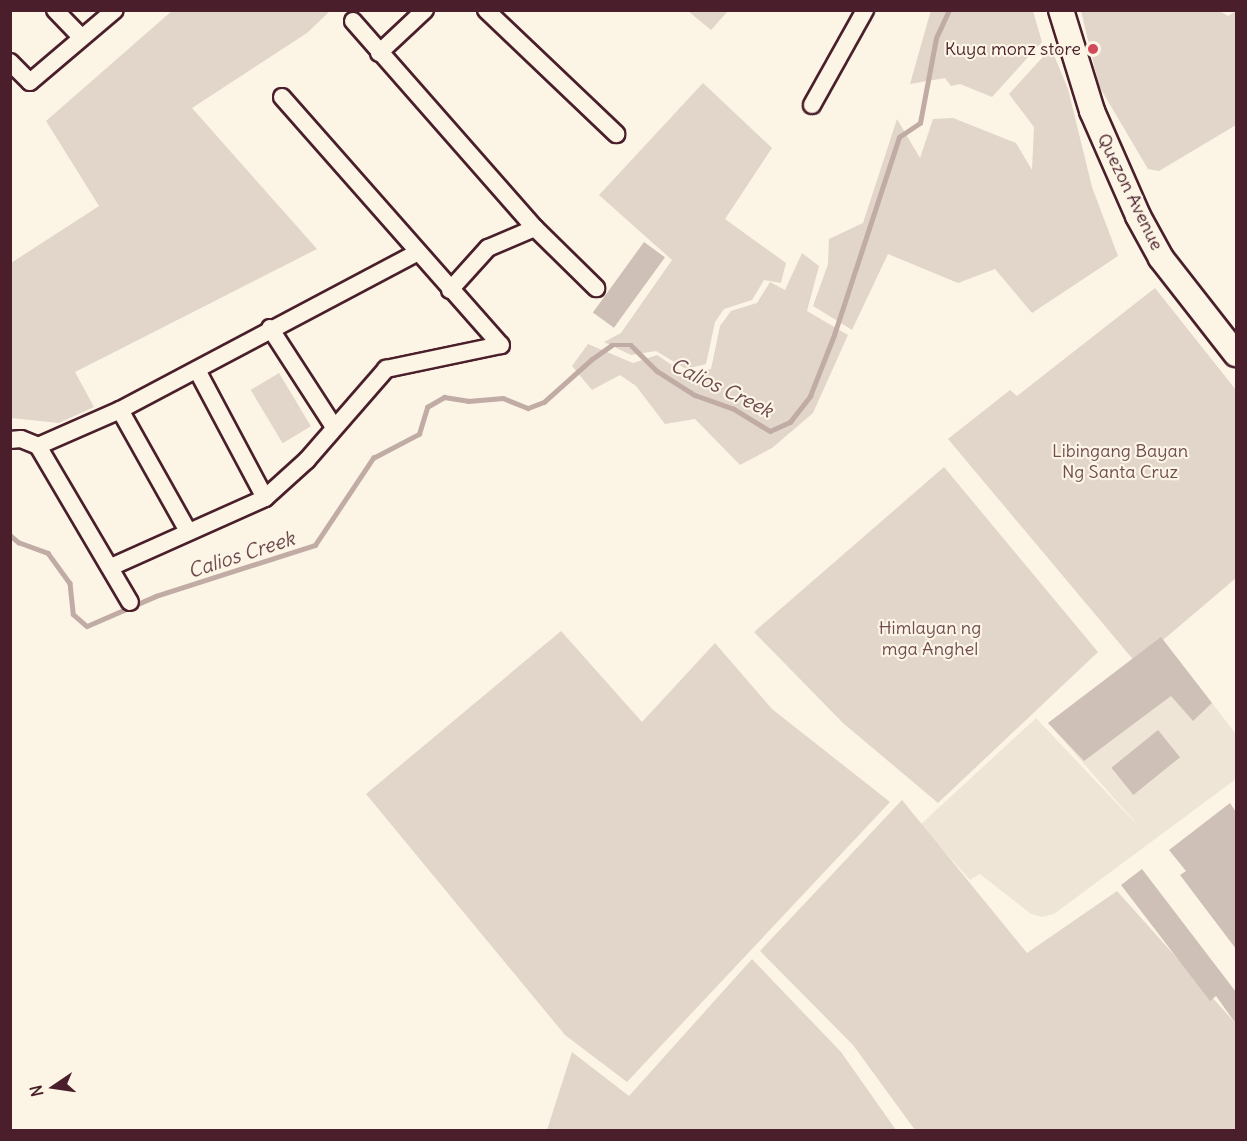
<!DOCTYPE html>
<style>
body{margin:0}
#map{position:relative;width:1247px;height:1141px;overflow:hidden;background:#fcf5e5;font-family:Delius,sans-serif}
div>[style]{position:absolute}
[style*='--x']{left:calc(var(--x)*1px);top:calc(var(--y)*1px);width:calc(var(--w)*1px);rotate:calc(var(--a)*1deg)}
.built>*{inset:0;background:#eee5d7}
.green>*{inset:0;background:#e2d5ca;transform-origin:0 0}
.stream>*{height:4.5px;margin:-2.25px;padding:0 2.25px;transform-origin:2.25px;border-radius:2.25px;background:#c0aca5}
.building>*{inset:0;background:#cfc0b7;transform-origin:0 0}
.roads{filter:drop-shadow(2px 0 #4a1f2b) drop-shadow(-2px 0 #4a1f2b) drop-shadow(0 2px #4a1f2b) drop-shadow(0 -2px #4a1f2b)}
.minor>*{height:16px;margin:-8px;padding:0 8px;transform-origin:8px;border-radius:8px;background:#fcf5e5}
.secondary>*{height:24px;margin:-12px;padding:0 12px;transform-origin:12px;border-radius:12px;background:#fcf5e5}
.dots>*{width:16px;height:16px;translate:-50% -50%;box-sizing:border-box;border:3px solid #fcf5e5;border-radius:50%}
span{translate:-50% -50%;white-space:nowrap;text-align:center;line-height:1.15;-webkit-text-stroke:4.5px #fcf5e5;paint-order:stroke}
.poi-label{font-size:18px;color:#4a1f2b}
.right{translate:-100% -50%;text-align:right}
.street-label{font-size:18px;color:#4a1f2b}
.park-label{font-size:18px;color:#704c53}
.water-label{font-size:20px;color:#6d4950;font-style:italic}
.frame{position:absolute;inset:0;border:12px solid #4a1f2b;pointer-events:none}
.north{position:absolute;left:24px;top:1057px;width:60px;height:60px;-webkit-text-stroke:4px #fcf5e5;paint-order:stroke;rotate:257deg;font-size:16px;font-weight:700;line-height:24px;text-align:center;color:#4a1f2b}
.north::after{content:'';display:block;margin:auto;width:21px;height:27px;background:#4a1f2b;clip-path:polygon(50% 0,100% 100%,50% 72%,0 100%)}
</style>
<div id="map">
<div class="built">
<div style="clip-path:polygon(1161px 637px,1236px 734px,1236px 779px,1054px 914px,1042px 917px,1031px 914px,980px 874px,970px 880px,920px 825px,1036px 718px,1142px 830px,1048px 723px)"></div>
</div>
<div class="green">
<div style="clip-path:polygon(173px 10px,330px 11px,307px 33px,192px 108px,317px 249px,75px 372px,94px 407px,59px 423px,11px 418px,11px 263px,99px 206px,46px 121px)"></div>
<div style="clip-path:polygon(931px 10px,1033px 11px,1042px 42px,992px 97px,960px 84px,951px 86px,945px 78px,910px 84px)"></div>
<div style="clip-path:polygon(1218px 10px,1228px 16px,1236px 11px,1236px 125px,1159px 171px,1148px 169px,1099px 86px,1081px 11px)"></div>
<div style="clip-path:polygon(688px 11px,728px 11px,711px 30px)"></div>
<div style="clip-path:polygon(1051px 48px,1068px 89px,1092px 187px,1118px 256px,1032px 313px,995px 269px,958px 283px,888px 254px,852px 330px,813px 306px,828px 264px,829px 239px,863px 223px,897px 119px,920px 158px,933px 119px,953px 118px,1016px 143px,1032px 170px,1034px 127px,1009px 94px)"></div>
<div style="clip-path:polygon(703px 83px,772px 148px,725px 219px,786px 263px,781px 283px,764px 280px,752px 300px,724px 309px,715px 322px,706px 364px,686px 369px,656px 351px,631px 355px,604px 342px,621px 333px,672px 260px,599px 195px)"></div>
<div style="clip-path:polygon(802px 253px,819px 266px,807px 311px,848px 335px,813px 413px,772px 448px,740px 465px,695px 419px,665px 424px,636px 386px,620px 375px,592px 390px,572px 366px,588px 344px,633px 363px,657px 355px,685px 374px,711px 369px,720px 326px,731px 311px,757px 303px,770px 282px,785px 290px)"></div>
<div style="clip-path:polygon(1155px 288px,1236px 390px,1236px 578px,1136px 663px,948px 439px,1010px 390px,1017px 396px)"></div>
<div style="left:279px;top:373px;width:62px;height:33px;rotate:59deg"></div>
<div style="clip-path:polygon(944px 467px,1098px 652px,938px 803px,843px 723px,754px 632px)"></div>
<div style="clip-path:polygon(561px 631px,642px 722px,715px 643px,772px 709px,890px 802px,627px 1082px,565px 1035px,366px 794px)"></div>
<div style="clip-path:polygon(902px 800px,1027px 953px,1117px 891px,1236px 1024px,1236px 1130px,915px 1130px,853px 1045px,760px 951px)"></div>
<div style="clip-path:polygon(752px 959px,841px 1052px,896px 1130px,547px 1130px,572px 1052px,629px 1096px)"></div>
</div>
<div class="stream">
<div style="--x:10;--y:535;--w:11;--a:41"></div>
<div style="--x:18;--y:542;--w:32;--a:20"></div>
<div style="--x:48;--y:553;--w:37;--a:54"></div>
<div style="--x:70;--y:583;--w:31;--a:84"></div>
<div style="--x:73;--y:614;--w:18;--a:41"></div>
<div style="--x:87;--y:626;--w:75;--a:-23.5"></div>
<div style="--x:156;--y:596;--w:167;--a:-17.8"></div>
<div style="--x:315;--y:545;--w:105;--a:-56.3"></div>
<div style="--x:373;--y:458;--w:52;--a:-27.6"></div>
<div style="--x:419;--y:434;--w:28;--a:-73"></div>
<div style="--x:427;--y:407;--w:20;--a:-30"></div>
<div style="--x:444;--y:397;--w:24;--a:9"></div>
<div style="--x:468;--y:401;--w:35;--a:-5"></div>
<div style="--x:503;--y:398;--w:27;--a:22"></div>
<div style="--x:528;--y:408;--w:17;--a:-21"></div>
<div style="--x:544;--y:402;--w:64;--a:-41.9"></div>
<div style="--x:592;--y:359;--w:24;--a:-35"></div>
<div style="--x:612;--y:345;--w:19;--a:0"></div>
<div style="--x:631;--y:345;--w:37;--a:45"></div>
<div style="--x:657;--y:371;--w:45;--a:32.3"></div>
<div style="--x:695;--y:395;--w:41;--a:19.7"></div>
<div style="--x:734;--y:409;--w:42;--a:31.4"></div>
<div style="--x:770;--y:431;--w:22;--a:-24"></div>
<div style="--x:790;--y:422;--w:33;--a:-52"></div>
<div style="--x:810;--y:396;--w:66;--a:-68.5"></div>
<div style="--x:834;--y:335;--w:208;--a:-71.8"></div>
<div style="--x:899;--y:137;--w:25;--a:-34"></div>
<div style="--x:920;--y:123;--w:86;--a:-79.3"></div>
<div style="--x:936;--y:38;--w:31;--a:-65"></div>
</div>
<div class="building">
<div style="left:644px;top:242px;width:26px;height:87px;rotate:36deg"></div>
<div style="clip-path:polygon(1161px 637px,1212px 703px,1193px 721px,1171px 696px,1084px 761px,1048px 723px)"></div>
<div style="left:1158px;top:730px;width:35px;height:60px;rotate:51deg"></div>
<div style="clip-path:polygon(1230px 803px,1236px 812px,1236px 949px,1180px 875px,1186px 871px,1169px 850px)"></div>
<div style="clip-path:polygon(1142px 869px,1236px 992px,1236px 1024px,1216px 996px,1210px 1001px,1121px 885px)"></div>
</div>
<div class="roads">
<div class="minor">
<div style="--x:55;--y:10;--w:37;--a:46"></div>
<div style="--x:486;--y:10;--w:180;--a:43.6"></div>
<div style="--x:353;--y:21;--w:276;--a:48.7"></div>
<div style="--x:535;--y:228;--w:86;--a:44.5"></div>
<div style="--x:379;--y:53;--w:63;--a:-43.1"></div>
<div style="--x:10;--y:62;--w:28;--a:45"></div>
<div style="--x:30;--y:82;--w:111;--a:-40.3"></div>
<div style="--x:282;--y:97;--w:331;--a:48.6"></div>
<div style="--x:812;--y:105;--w:109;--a:-60.8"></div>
<div style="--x:450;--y:290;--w:57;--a:-47.9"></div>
<div style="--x:488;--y:248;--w:51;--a:-23.1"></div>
<div style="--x:270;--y:328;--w:118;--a:57.1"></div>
<div style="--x:197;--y:370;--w:145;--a:62"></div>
<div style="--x:120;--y:410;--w:139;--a:60.7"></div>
<div style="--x:10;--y:440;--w:11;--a:-5"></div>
<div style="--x:21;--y:439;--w:18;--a:22"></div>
<div style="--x:38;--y:446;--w:181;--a:59.5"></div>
<div style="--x:38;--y:446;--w:90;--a:-23.7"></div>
<div style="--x:120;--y:410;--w:336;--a:-27.9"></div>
<div style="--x:111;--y:567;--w:169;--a:-24.1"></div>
<div style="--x:265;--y:498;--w:57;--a:-42.1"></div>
<div style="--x:307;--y:460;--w:121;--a:-49"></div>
<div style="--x:386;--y:369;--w:117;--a:-11.8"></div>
</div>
<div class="secondary">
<div style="--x:1061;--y:10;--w:106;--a:72.9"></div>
<div style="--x:1092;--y:111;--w:115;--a:66.3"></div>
<div style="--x:1138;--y:216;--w:48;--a:61.3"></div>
<div style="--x:1161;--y:258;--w:122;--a:52"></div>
</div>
</div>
<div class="dots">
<div style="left:1093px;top:49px;background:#d1495b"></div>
</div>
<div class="poi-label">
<span class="right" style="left:1081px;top:49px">Kuya monz store</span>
</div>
<div class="street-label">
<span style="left:1130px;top:192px;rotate:64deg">Quezon Avenue</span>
</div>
<div class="park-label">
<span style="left:1120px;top:462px">Libingang Bayan<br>Ng Santa Cruz</span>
<span style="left:930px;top:639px">Himlayan ng<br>mga Anghel</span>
</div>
<div class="water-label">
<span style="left:722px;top:387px;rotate:26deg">Calios Creek</span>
<span style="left:241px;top:554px;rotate:-18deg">Calios Creek</span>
</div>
<div class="frame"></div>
<div class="north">N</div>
</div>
